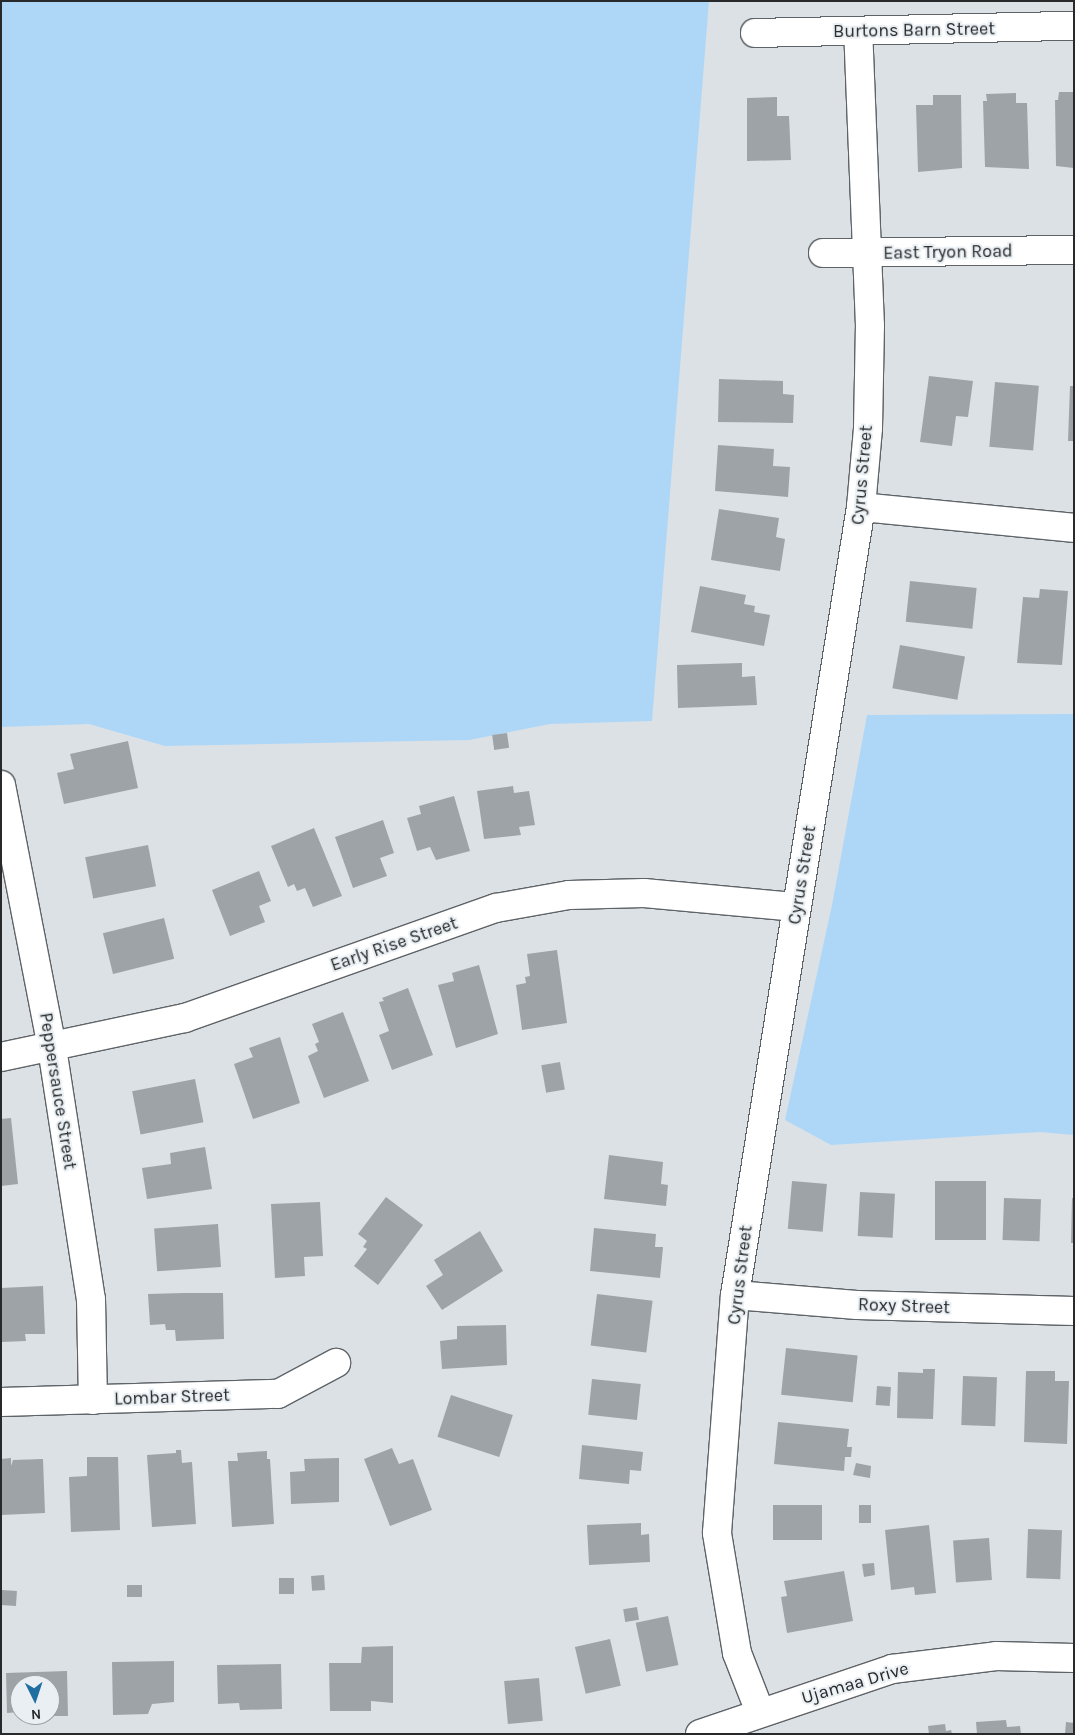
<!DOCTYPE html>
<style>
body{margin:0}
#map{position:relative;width:1075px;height:1735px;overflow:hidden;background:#dce1e6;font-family:Karla,sans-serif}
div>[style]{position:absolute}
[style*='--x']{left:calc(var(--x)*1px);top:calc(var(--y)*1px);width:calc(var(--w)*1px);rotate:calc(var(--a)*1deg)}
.green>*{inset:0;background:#aed7f7}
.building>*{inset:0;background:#9ea3a7;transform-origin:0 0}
.roads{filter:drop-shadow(1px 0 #5e6367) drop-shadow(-1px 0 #5e6367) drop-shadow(0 1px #5e6367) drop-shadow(0 -1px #5e6367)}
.minor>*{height:28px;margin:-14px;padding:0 14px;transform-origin:14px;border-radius:14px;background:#fff}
span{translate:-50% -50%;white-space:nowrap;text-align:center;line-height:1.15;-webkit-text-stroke:4px #e9eff3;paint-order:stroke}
.street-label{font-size:18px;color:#27292a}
.frame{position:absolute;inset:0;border:2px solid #27292a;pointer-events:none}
.north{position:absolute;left:10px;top:1675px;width:50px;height:50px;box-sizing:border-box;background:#e9eff3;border:1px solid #9ba0a3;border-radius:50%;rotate:176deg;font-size:14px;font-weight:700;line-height:20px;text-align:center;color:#27292a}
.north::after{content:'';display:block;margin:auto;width:18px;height:22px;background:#216fa1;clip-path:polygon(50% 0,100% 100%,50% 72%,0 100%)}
</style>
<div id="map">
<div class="green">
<div style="clip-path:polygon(1px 1px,709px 1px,652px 721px,550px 724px,469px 740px,165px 746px,89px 724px,1px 727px)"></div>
<div style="clip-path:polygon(1074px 714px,1074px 1135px,1040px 1132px,831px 1145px,785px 1120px,832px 905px,867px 715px)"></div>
</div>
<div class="building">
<div style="clip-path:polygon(1059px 92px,1074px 92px,1074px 168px,1056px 166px,1055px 100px,1058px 100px)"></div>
<div style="clip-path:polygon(1016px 93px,1016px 103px,1027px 103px,1029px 169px,985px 167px,983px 101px,987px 101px,986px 94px)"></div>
<div style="clip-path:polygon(933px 95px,961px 95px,962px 168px,918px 172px,916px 105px,933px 105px)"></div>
<div style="clip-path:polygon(777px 97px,777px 116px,789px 116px,791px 160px,747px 161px,747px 98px)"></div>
<div style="clip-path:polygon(929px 376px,973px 381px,968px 417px,956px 416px,952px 446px,920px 442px)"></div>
<div style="clip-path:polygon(719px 379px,783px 381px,783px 394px,794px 395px,793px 423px,718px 422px)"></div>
<div style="left:995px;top:382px;width:44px;height:65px;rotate:5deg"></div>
<div style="clip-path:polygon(1070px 386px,1074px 386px,1074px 441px,1068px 441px)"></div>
<div style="clip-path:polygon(718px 445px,774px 449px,773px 466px,790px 467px,788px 497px,715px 491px)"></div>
<div style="clip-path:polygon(719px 509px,779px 518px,776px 537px,785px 539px,780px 571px,711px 560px)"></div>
<div style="left:910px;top:581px;width:67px;height:41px;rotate:6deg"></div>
<div style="clip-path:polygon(700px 586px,746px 595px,744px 604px,755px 606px,754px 612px,770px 615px,764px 646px,691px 632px)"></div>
<div style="clip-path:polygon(1040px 589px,1068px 591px,1062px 665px,1017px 663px,1023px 597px,1039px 598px)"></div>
<div style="left:900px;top:645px;width:66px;height:44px;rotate:10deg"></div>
<div style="clip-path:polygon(742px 663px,742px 677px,755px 676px,757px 705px,678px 708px,677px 665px)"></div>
<div style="left:507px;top:733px;width:15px;height:15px;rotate:82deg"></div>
<div style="clip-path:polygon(128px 741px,138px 788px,64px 804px,57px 773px,74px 769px,70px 754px)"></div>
<div style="clip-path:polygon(513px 786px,514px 793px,529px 791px,535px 825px,519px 827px,521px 835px,484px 839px,477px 791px)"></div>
<div style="clip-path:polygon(454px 796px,470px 851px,436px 860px,430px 847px,417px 851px,407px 818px,421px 814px,419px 806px)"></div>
<div style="clip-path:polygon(383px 820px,394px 853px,380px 858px,387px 876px,353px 888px,335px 837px)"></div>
<div style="clip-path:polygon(314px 828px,342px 896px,313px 907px,305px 888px,297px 891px,294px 884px,288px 887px,271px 846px)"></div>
<div style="left:148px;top:845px;width:42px;height:64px;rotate:79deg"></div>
<div style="clip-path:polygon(259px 871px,271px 901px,259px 906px,265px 922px,230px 936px,212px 890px)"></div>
<div style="left:164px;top:918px;width:42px;height:63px;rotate:76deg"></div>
<div style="clip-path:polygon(557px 950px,567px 1023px,522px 1030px,516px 985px,526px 983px,525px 977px,530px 976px,527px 954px)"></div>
<div style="clip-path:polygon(479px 965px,498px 1034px,456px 1048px,438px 985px,454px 981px,452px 973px)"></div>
<div style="clip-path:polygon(408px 988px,433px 1055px,392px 1070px,379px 1035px,389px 1031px,379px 1002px,384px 1001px,382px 998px)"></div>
<div style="clip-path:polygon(343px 1012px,369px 1081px,324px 1098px,308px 1056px,318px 1051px,315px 1044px,319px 1042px,312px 1024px)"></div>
<div style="clip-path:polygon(280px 1037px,300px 1103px,253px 1119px,234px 1064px,253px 1057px,249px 1048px)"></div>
<div style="left:560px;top:1062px;width:28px;height:19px;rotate:80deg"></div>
<div style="left:195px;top:1079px;width:44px;height:64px;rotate:79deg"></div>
<div style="clip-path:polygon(11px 1118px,18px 1184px,1px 1186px,1px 1119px)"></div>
<div style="clip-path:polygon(205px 1147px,212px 1189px,147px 1199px,142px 1168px,171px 1164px,170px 1153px)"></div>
<div style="clip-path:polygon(609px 1155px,663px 1162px,661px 1184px,668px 1185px,666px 1206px,604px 1199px)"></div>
<div style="left:792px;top:1181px;width:35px;height:48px;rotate:5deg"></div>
<div style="left:935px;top:1181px;width:51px;height:59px"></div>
<div style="left:860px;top:1192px;width:35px;height:44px;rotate:3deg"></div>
<div style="clip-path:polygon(386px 1197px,423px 1225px,378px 1285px,354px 1266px,367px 1249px,363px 1247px,367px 1241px,358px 1234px)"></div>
<div style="left:1004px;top:1198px;width:37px;height:42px;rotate:2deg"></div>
<div style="clip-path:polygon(1072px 1198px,1074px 1198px,1074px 1243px,1071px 1243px)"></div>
<div style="clip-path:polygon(320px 1202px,323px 1256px,304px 1257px,305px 1276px,275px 1278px,271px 1204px)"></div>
<div style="left:218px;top:1224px;width:43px;height:64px;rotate:86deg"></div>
<div style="clip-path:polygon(594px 1228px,656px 1234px,655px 1247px,663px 1247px,660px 1278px,590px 1271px)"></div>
<div style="clip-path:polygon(480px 1231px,503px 1271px,442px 1310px,426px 1286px,443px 1275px,434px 1260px)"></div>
<div style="clip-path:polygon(43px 1286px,45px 1334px,25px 1334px,26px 1341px,1px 1342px,1px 1288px)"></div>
<div style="clip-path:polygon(184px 1293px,223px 1293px,224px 1339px,176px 1341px,175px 1330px,166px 1330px,165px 1324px,150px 1325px,148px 1294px)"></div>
<div style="left:597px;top:1294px;width:56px;height:52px;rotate:7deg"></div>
<div style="clip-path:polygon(506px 1325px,507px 1365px,442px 1369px,440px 1341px,457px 1339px,457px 1326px)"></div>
<div style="left:786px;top:1348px;width:72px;height:47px;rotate:6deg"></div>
<div style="clip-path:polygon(923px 1369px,935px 1369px,933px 1419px,897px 1418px,898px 1372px,923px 1373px)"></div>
<div style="clip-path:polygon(1026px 1371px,1055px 1371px,1055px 1381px,1069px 1381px,1067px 1444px,1024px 1442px)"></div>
<div style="left:963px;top:1376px;width:34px;height:49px;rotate:2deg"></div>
<div style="left:592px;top:1379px;width:49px;height:36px;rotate:6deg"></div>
<div style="left:877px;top:1386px;width:14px;height:19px;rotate:4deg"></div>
<div style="left:451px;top:1395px;width:65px;height:44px;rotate:18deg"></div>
<div style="clip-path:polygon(778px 1422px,849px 1429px,847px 1447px,852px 1447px,851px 1457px,845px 1457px,844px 1471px,774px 1464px)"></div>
<div style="clip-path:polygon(582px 1445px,643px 1452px,641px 1471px,630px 1470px,629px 1484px,579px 1479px)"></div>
<div style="clip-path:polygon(392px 1448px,399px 1464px,413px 1459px,432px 1510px,390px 1526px,364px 1459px)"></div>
<div style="clip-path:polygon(176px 1450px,181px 1450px,182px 1463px,192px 1462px,196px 1524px,152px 1527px,147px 1455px,176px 1453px)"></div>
<div style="clip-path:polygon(267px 1451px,267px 1459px,270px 1459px,274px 1524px,232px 1527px,228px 1461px,238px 1461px,237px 1453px)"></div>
<div style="clip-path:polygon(87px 1457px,118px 1457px,120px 1530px,71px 1532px,69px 1477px,87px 1476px)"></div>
<div style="clip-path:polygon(11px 1458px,11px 1466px,13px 1460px,43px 1459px,45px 1513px,1px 1515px,1px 1459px)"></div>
<div style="clip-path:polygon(339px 1458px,339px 1502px,291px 1504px,290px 1472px,305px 1471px,304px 1459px)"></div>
<div style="clip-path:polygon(856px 1463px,871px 1466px,870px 1478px,853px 1475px)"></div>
<div style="left:773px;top:1505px;width:49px;height:35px"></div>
<div style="left:859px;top:1505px;width:12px;height:18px"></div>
<div style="clip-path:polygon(641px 1523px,641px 1535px,649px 1534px,650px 1562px,589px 1565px,587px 1525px)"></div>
<div style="clip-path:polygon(929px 1525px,936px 1593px,915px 1595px,914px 1587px,891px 1590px,885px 1530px)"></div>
<div style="left:1028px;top:1529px;width:34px;height:49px;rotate:2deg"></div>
<div style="left:989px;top:1538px;width:42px;height:36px;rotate:86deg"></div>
<div style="clip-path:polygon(874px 1563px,875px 1575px,864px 1577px,862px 1564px)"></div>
<div style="clip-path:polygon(844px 1571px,853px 1621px,787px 1633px,781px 1597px,787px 1596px,784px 1581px)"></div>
<div style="left:324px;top:1575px;width:15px;height:13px;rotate:86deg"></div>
<div style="left:294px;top:1578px;width:16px;height:15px;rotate:90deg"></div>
<div style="left:127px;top:1585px;width:15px;height:12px"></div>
<div style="left:2px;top:1590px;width:15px;height:15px;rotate:4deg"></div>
<div style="left:637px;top:1607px;width:13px;height:14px;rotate:81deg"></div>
<div style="left:668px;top:1616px;width:50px;height:33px;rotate:78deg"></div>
<div style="left:610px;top:1639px;width:48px;height:36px;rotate:77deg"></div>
<div style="clip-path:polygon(393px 1646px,393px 1703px,371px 1701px,371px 1711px,330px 1711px,329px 1663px,361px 1663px,362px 1647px)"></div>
<div style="clip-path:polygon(174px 1661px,174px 1702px,152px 1704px,148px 1714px,113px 1715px,112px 1662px)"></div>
<div style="clip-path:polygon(281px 1664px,282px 1709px,240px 1710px,239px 1703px,218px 1704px,217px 1665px)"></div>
<div style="clip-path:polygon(67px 1671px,68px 1716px,50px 1716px,50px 1685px,20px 1685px,20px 1712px,7px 1713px,6px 1673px)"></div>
<div style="left:539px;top:1678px;width:43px;height:35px;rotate:85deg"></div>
<div style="clip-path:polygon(1006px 1720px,1007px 1727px,1020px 1726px,1021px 1734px,977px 1734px,976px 1722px)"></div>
<div style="clip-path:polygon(1066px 1722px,1074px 1723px,1074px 1734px,1065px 1734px)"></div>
<div style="clip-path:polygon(945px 1724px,946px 1731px,951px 1730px,952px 1734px,929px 1734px,928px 1726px)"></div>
</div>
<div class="roads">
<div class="minor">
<div style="--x:755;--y:33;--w:319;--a:-1.3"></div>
<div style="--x:823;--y:253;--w:251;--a:-0.7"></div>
<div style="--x:861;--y:507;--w:214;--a:5.6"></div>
<div style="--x:1;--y:785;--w:268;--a:79"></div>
<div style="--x:52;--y:1048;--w:254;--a:81.2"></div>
<div style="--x:91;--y:1299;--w:101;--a:88.9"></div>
<div style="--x:1;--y:1057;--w:188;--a:-12"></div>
<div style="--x:185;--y:1018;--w:330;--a:-19.5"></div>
<div style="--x:496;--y:908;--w:74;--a:-10.1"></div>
<div style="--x:569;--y:895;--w:75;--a:-1.5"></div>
<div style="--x:644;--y:893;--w:153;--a:5.3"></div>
<div style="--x:735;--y:1295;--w:122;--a:4.7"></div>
<div style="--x:857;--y:1305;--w:217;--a:1.6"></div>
<div style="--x:1;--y:1402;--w:277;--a:-1.7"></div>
<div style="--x:278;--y:1394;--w:66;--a:-28.1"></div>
<div style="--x:760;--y:1712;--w:63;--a:-111.3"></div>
<div style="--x:737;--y:1653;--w:122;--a:-99.5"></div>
<div style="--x:717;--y:1533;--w:239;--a:-85.7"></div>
<div style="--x:735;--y:1295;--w:798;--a:-80.92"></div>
<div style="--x:861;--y:507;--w:79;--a:-84.9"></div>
<div style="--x:868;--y:428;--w:102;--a:-88.9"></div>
<div style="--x:870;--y:326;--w:295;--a:-92.3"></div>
<div style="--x:700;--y:1734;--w:203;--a:-18.7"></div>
<div style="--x:892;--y:1669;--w:105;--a:-7.1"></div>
<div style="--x:996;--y:1656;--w:78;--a:1.5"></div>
</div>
</div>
<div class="street-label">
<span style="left:914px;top:30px;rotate:-1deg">Burtons Barn Street</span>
<span style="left:948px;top:252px;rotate:-1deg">East Tryon Road</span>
<span style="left:862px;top:475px;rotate:-85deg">Cyrus Street</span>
<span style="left:802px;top:875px;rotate:-81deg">Cyrus Street</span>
<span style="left:394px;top:944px;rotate:-19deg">Early Rise Street</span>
<span style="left:58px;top:1091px;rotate:81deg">Peppersauce Street</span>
<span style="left:740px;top:1275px;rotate:-83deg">Cyrus Street</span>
<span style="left:904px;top:1306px;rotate:2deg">Roxy Street</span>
<span style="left:172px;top:1397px;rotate:-2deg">Lombar Street</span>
<span style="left:855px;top:1683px;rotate:-16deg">Ujamaa Drive</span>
</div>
<div class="frame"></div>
<div class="north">N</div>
</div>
